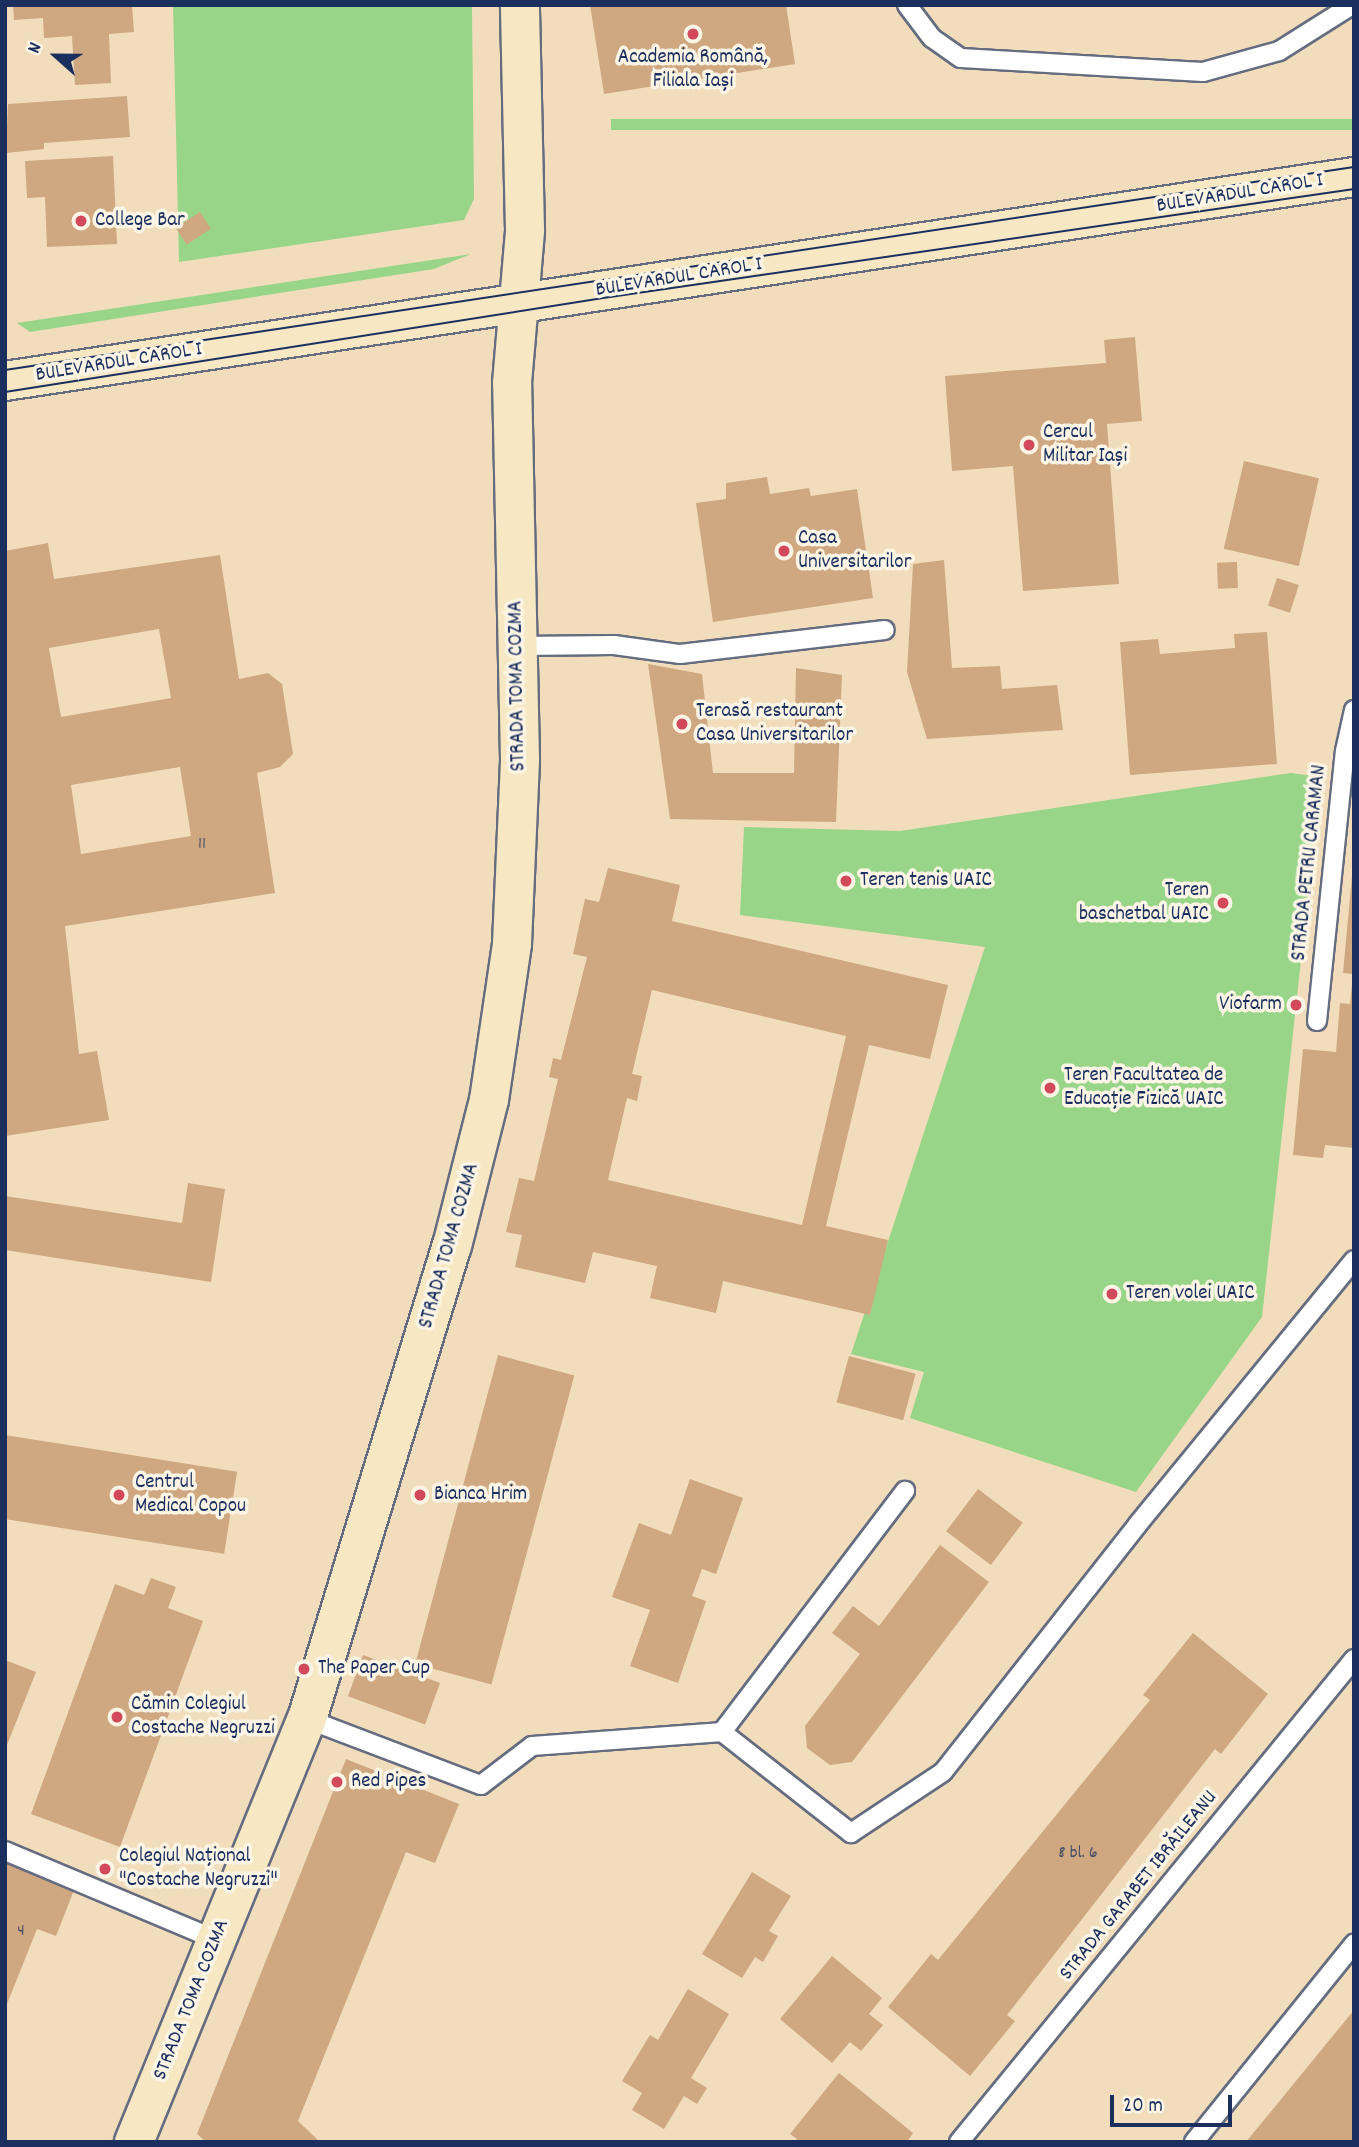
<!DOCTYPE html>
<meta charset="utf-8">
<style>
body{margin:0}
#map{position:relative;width:1359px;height:2147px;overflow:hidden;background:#f1ddbc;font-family:Dekko,sans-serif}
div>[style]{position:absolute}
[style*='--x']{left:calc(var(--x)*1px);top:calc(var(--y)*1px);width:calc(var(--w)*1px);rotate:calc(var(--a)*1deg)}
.green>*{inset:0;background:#98d589;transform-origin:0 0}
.building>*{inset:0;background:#cfa781;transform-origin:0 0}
.roads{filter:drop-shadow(2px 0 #666c7f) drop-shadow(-2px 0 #666c7f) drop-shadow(0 2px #666c7f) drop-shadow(0 -2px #666c7f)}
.lane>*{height:18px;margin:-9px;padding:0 9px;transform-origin:9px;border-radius:9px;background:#fff}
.secondary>*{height:38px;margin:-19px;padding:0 19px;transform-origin:19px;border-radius:19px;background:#f7e8c3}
.tram>*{height:2px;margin:-1px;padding:0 1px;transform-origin:1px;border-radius:1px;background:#1b2f5e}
.dots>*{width:19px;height:19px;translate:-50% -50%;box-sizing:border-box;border:4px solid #fcf5e5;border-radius:50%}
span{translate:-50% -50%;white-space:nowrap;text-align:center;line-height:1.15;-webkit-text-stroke:7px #fcf5e5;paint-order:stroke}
.number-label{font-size:18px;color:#484d67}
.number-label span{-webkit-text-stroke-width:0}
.poi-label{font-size:21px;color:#1b2f5e}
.left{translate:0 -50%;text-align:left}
.right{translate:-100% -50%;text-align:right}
.street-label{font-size:21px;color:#1b2f5e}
.frame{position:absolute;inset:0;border:7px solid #1b2f5e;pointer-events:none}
.north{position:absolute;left:21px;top:21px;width:70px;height:70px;-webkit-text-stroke:5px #fcf5e5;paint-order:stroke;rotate:291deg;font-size:19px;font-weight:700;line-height:28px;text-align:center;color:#1b2f5e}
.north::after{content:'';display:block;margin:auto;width:24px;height:32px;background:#1b2f5e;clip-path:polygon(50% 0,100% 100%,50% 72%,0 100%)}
.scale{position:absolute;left:1110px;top:2095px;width:122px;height:32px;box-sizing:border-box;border:4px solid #1b2f5e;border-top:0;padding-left:9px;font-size:21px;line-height:24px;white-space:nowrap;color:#1b2f5e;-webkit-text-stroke:5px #fcf5e5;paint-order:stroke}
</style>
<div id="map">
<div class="green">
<div style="clip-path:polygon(173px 5px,472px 7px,474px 199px,464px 220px,179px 262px)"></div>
<div style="left:1354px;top:119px;width:11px;height:743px;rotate:90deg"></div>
<div style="clip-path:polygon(471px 254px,434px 269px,30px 332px,17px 323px)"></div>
<div style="clip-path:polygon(1291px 773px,1321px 777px,1262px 1317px,1136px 1492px,910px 1418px,924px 1372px,851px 1354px,985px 947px,740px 915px,744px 827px,900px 831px)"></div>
</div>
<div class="building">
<div style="clip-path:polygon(13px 5px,132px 5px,134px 32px,109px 34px,111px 83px,75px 85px,72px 36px,44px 38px,43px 18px,14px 20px)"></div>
<div style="clip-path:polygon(590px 5px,786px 5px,795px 64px,604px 94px)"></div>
<div style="clip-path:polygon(127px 96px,130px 137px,44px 143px,44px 149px,6px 153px,8px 104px)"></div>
<div style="clip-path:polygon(113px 156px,117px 244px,47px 247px,45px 197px,27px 198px,25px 161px)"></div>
<div style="left:200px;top:212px;width:20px;height:29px;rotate:57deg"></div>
<div style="clip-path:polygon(1135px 337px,1142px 421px,1107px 424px,1119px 584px,1023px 591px,1013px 466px,952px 471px,945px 376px,1106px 363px,1104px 340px)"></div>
<div style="left:1244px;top:461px;width:77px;height:90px;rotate:13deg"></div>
<div style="clip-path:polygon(767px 477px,770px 494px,809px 488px,811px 496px,857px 489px,873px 598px,713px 622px,696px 503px,726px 499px,726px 483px)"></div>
<div style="clip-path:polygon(evenodd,48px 543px,54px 579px,220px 555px,239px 679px,268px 673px,282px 684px,293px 754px,280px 767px,257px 773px,275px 893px,65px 926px,79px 1054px,97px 1051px,109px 1120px,5px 1136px,5px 551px,48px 543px,159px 629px,171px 698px,61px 717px,49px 648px,159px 629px,48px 543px,180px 767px,191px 836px,81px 854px,71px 785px,180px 767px)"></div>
<div style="clip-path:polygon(944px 560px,952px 668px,1000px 666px,1002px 689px,1057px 685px,1063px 730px,927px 739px,907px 672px,913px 564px)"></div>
<div style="left:1237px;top:562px;width:26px;height:20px;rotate:88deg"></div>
<div style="left:1277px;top:578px;width:23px;height:29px;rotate:18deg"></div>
<div style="clip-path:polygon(1267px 632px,1277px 764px,1130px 775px,1120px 642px,1158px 639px,1160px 654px,1235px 648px,1234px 634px)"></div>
<div style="clip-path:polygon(648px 664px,702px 674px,713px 773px,794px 773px,796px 668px,842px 675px,836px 822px,670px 819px)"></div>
<div style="clip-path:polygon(evenodd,608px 868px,680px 885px,672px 921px,948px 985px,930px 1059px,869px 1045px,826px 1226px,888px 1240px,870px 1315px,723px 1281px,716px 1313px,650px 1298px,657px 1266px,593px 1252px,585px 1283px,515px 1267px,522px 1235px,506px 1232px,519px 1178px,534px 1181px,558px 1079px,549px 1077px,553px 1058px,561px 1060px,587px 957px,573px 954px,585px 899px,599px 902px,608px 868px,652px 990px,846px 1036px,802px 1225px,608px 1180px,627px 1098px,637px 1101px,642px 1076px,632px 1074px,652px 990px)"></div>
<div style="clip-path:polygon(1352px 876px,1354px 876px,1354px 974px,1343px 973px)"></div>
<div style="clip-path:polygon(1352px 984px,1354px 1148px,1325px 1145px,1323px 1158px,1293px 1155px,1303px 1049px,1336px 1052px,1340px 1003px,1350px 1004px)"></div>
<div style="clip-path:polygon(188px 1183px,225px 1189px,211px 1282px,5px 1250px,5px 1196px,182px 1223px)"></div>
<div style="left:498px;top:1355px;width:79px;height:320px;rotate:15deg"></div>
<div style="left:849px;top:1356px;width:69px;height:48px;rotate:15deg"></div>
<div style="left:5px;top:1435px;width:235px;height:83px;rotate:9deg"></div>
<div style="clip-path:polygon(690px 1479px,743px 1498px,716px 1574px,702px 1569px,692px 1596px,706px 1601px,678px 1683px,630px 1666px,650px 1610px,612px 1597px,639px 1523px,671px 1535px)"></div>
<div style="left:978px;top:1489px;width:56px;height:53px;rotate:37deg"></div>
<div style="clip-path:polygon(940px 1545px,989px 1582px,852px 1762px,830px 1765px,807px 1748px,805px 1726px,860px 1654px,832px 1633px,853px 1606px,879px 1626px)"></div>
<div style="clip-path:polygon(151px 1578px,176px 1587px,168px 1608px,203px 1621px,120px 1847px,31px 1814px,115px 1584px,144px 1595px)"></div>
<div style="clip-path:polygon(1193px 1633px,1268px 1694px,1221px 1754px,1215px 1749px,1007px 2015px,1015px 2021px,970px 2076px,888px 2007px,931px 1954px,938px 1960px,1150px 1700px,1143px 1695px)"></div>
<div style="left:363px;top:1655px;width:82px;height:44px;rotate:20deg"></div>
<div style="clip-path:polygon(5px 1660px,36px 1672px,5px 1750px)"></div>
<div style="clip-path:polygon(346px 1759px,459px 1804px,435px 1863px,406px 1852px,298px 2121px,320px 2142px,206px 2142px,197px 2134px)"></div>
<div style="clip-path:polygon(5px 1857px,76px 1885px,56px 1936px,37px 1929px,5px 2009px)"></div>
<div style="clip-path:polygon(752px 1872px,791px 1896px,769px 1931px,778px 1936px,763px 1962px,755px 1957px,742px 1978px,702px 1954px)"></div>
<div style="clip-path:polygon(832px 1956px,882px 1998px,869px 2014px,883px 2025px,861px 2051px,850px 2042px,832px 2063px,780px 2019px)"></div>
<div style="clip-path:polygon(688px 1989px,729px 2014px,691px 2078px,707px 2088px,697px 2104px,684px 2096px,664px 2129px,632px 2110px,642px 2093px,622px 2081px,650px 2035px,658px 2040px)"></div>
<div style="clip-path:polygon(1354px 2010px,1354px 2142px,1246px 2142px)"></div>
<div style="clip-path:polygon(839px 2073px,913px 2133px,907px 2142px,795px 2142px,797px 2139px,790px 2134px)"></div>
</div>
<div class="roads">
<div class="lane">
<div style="--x:907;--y:5;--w:41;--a:52.9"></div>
<div style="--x:932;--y:38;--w:35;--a:35"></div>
<div style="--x:961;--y:58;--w:242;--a:3.3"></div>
<div style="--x:1203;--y:72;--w:79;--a:-15.4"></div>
<div style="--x:1279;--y:51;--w:86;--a:-32.2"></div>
<div style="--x:519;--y:646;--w:95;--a:-0.6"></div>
<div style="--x:614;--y:645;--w:67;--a:7.8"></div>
<div style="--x:680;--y:654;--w:206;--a:-6.7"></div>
<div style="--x:1317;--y:1021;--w:271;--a:-84.1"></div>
<div style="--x:1345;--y:751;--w:42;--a:-77.6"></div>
<div style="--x:307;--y:1719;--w:186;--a:20.8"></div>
<div style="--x:481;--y:1785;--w:64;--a:-37.4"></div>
<div style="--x:532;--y:1746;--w:191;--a:-4.2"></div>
<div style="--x:722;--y:1732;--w:303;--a:-52.8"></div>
<div style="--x:722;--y:1732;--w:164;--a:38.1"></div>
<div style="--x:851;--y:1833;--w:110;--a:-33.5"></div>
<div style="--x:943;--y:1772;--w:315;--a:-51.8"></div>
<div style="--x:1138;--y:1524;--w:341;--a:-50.7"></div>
<div style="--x:5;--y:1851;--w:230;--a:22.8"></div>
<div style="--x:959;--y:2142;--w:624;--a:-50.72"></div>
<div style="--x:1194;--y:2142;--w:255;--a:-51.1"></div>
</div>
<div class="secondary">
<div style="--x:5;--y:381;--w:1364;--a:-8.6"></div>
<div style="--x:134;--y:2142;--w:457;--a:-67.8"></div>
<div style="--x:307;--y:1719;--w:495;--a:-73"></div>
<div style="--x:452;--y:1246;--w:151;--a:-75.8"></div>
<div style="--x:489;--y:1100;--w:158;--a:-81.6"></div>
<div style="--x:512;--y:944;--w:185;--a:-87.5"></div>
<div style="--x:520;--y:759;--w:376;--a:-91.2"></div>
<div style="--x:512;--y:383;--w:154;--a:-85.1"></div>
<div style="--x:525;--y:230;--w:225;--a:-91.3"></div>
</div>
</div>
<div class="tram">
<div style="--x:5;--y:370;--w:1364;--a:-8.56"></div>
<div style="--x:5;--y:392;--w:612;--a:-8.92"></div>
<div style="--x:610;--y:297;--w:752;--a:-8.26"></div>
</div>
<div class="dots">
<div style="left:693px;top:34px;background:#d1495b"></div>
<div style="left:81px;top:221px;background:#d1495b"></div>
<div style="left:1029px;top:445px;background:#d1495b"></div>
<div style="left:784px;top:551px;background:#d1495b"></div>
<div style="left:682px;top:724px;background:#d1495b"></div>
<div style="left:846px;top:881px;background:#d1495b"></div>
<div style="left:1223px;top:903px;background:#d1495b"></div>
<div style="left:1296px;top:1005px;background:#d1495b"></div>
<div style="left:1050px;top:1088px;background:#d1495b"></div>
<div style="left:1112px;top:1294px;background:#d1495b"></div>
<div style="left:119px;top:1495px;background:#d1495b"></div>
<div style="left:420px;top:1495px;background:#d1495b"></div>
<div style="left:304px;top:1669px;background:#d1495b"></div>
<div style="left:117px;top:1717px;background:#d1495b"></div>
<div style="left:337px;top:1782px;background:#d1495b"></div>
<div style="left:105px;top:1869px;background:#d1495b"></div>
</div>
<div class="number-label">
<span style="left:202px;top:845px">11</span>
<span style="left:1078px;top:1854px">8 bl. 6</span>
<span style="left:21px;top:1932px">4</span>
</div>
<div class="poi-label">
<span style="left:693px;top:70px">Academia Română,<br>Filiala Iași</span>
<span class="left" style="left:95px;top:221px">College Bar</span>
<span class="left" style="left:1043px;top:445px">Cercul<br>Militar Iași</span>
<span class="left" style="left:798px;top:551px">Casa<br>Universitarilor</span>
<span class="left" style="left:696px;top:724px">Terasă restaurant<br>Casa Universitarilor</span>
<span class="left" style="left:860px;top:881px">Teren tenis UAIC</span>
<span class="right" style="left:1209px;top:903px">Teren<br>baschetbal UAIC</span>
<span class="right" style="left:1282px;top:1005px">Viofarm</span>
<span class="left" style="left:1064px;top:1088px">Teren Facultatea de<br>Educație Fizică UAIC</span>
<span class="left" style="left:1126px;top:1294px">Teren volei UAIC</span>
<span class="left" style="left:135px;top:1495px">Centrul<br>Medical Copou</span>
<span class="left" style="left:434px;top:1495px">Bianca Hrim</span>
<span class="left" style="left:318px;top:1669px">The Paper Cup</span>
<span class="left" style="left:131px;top:1717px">Cămin Colegiul<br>Costache Negruzzi</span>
<span class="left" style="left:351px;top:1782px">Red Pipes</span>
<span class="left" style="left:119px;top:1869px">Colegiul Național<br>"Costache Negruzzi"</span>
</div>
<div class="street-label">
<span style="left:1240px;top:194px;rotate:-9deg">BULEVARDUL CAROL I</span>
<span style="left:679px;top:278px;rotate:-9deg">BULEVARDUL CAROL I</span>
<span style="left:119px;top:363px;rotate:-9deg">BULEVARDUL CAROL I</span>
<span style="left:518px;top:686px;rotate:-91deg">STRADA TOMA COZMA</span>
<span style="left:1310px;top:863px;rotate:-84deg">STRADA PETRU CARAMAN</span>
<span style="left:450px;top:1246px;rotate:-74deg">STRADA TOMA COZMA</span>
<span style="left:1139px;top:1886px;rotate:-51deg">STRADA GARABET IBRĂILEANU</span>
<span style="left:192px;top:2000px;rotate:-68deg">STRADA TOMA COZMA</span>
</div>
<div class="frame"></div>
<div class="north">N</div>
<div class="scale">20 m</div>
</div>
